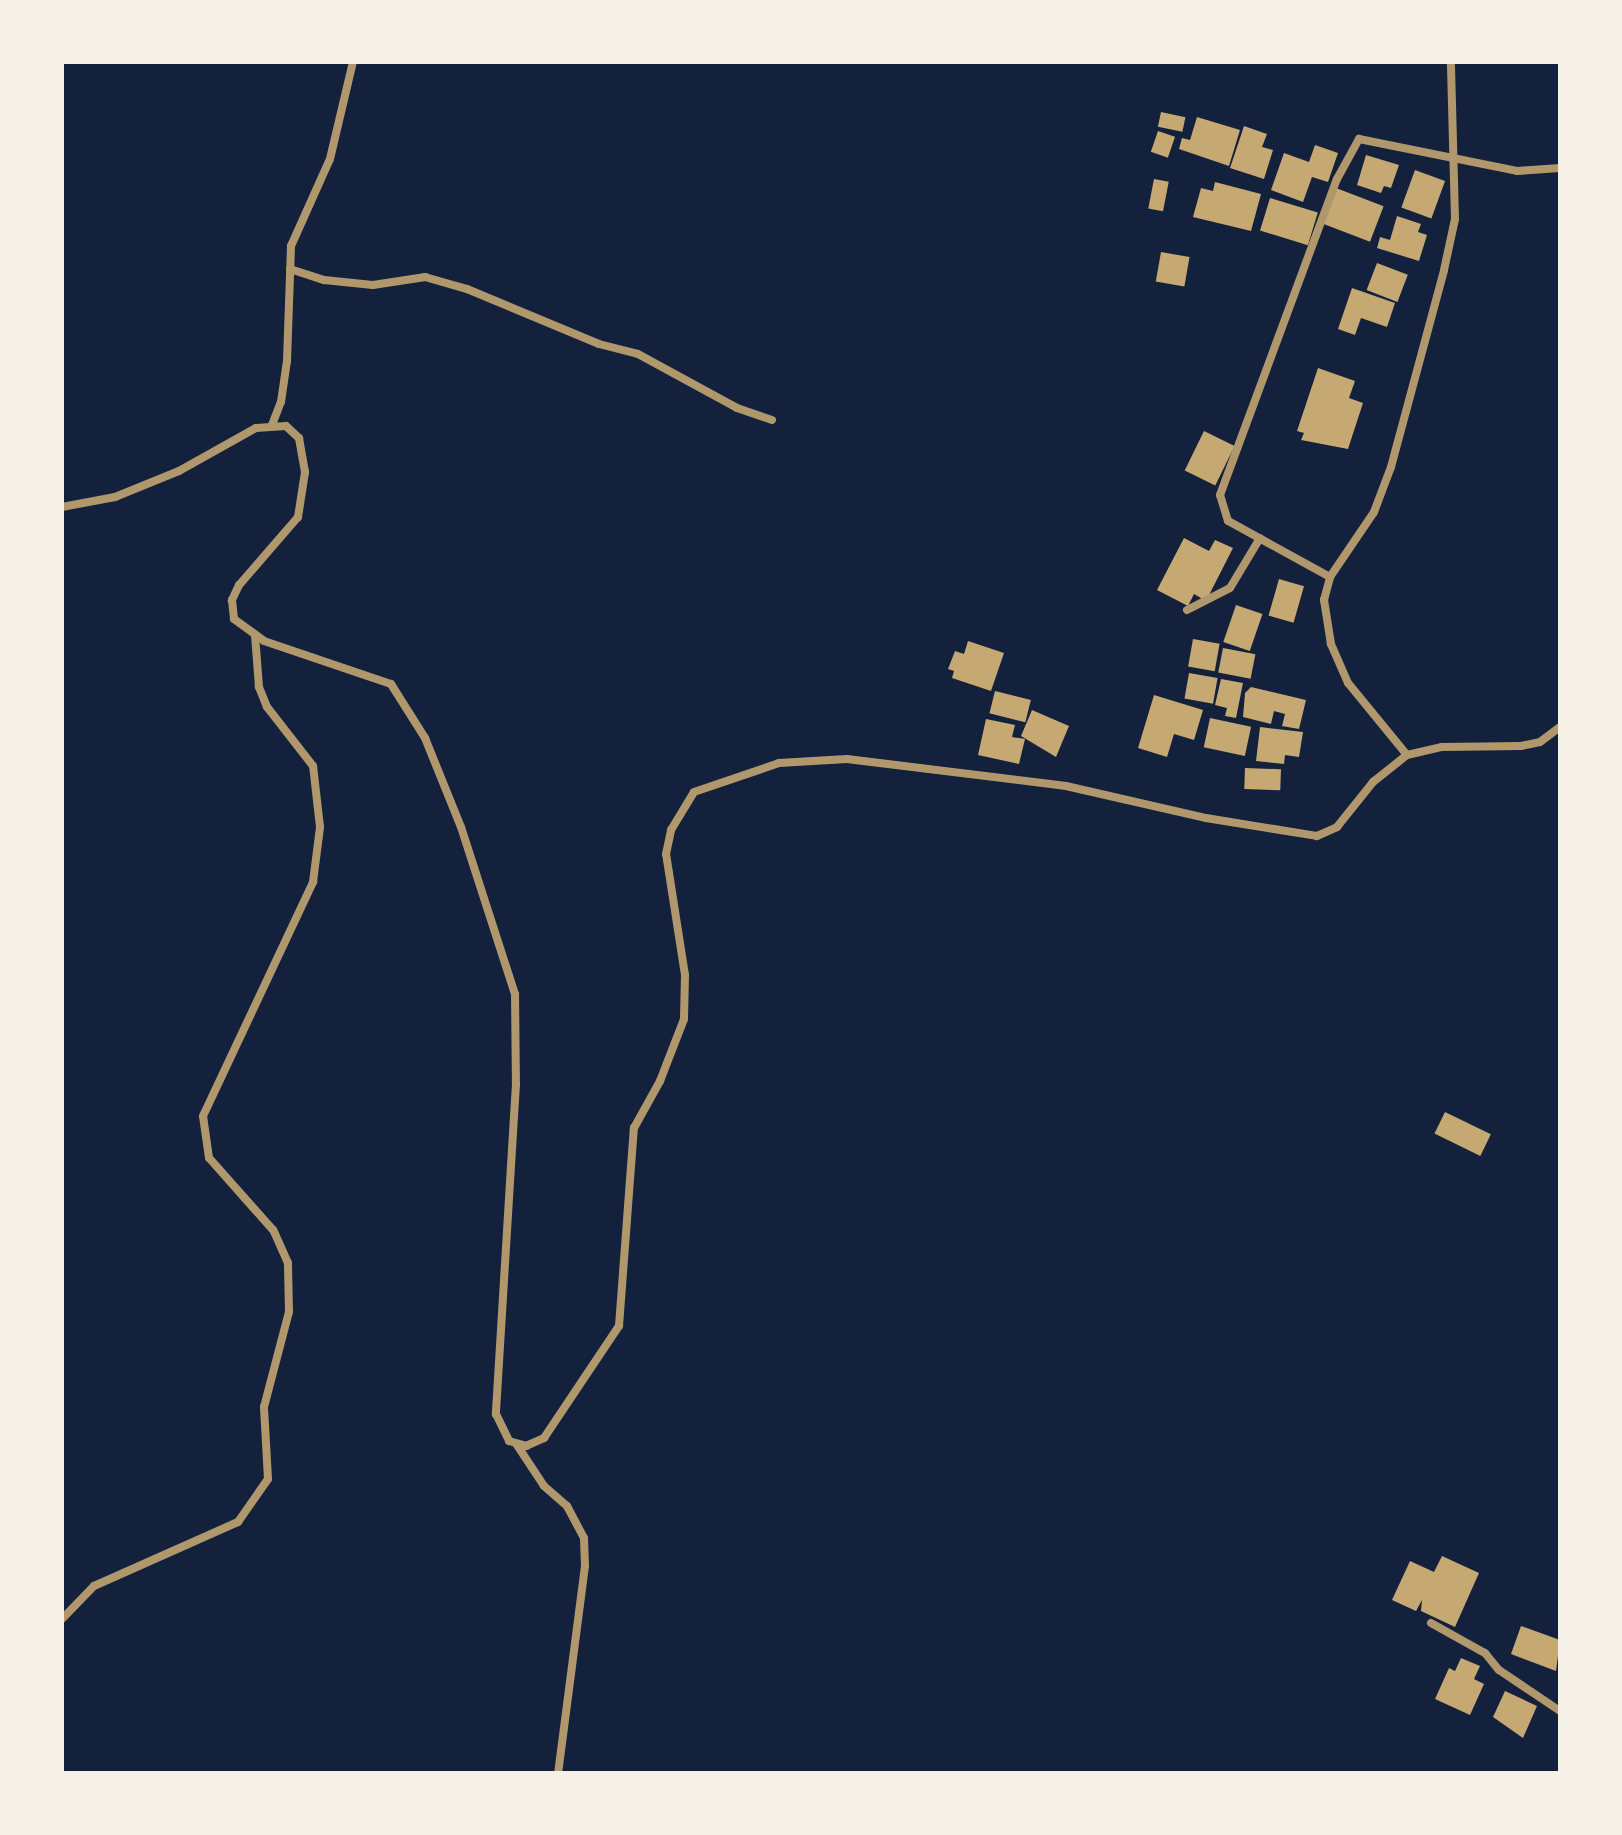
<!DOCTYPE html>
<style>
body{margin:0}
#map{position:relative;width:1622px;height:1835px;overflow:hidden;background:#14213d;font-family:Roboto,sans-serif}
div>[style]{position:absolute}
[style*='--x']{left:calc(var(--x)*1px);top:calc(var(--y)*1px);width:calc(var(--w)*1px);rotate:calc(var(--a)*1deg)}
.building>*{inset:0;background:#c6a872;transform-origin:0 0}
.minor>*{height:8px;margin:-4px;padding:0 4px;transform-origin:4px;border-radius:4px;background:#b1986c}
span{translate:-50% -50%;white-space:nowrap;text-align:center;line-height:1.15;-webkit-text-stroke:6px #f6f1e7;paint-order:stroke}
.frame{position:absolute;inset:0;border:64px solid #f6f1e7;pointer-events:none}
</style>
<div id="map">
<div class="building">
<div style="left:1161px;top:112px;width:25px;height:15px;rotate:12deg"></div>
<div style="clip-path:polygon(1197px 117px,1240px 130px,1229px 166px,1179px 149px,1182px 138px,1190px 140px)"></div>
<div style="clip-path:polygon(1244px 126px,1267px 134px,1262px 147px,1273px 150px,1264px 179px,1230px 168px)"></div>
<div style="left:1158px;top:131px;width:18px;height:22px;rotate:19deg"></div>
<div style="clip-path:polygon(1315px 145px,1338px 153px,1328px 182px,1312px 177px,1303px 202px,1271px 190px,1284px 153px,1309px 162px)"></div>
<div style="clip-path:polygon(1366px 155px,1399px 165px,1391px 188px,1384px 186px,1381px 193px,1357px 185px)"></div>
<div style="left:1415px;top:170px;width:32px;height:40px;rotate:20deg"></div>
<div style="left:1154px;top:179px;width:15px;height:30px;rotate:11deg"></div>
<div style="clip-path:polygon(1215px 182px,1261px 194px,1251px 231px,1193px 217px,1201px 188px,1213px 191px)"></div>
<div style="left:1336px;top:188px;width:51px;height:38px;rotate:21deg"></div>
<div style="left:1270px;top:198px;width:50px;height:34px;rotate:17deg"></div>
<div style="clip-path:polygon(1397px 216px,1421px 224px,1418px 232px,1427px 235px,1419px 261px,1377px 248px,1380px 237px,1390px 240px)"></div>
<div style="left:1161px;top:252px;width:29px;height:30px;rotate:10deg"></div>
<div style="left:1377px;top:263px;width:33px;height:29px;rotate:21deg"></div>
<div style="clip-path:polygon(1352px 288px,1395px 303px,1387px 327px,1361px 318px,1355px 335px,1338px 329px)"></div>
<div style="clip-path:polygon(1318px 368px,1355px 381px,1349px 398px,1363px 403px,1348px 449px,1301px 440px,1304px 433px,1297px 431px)"></div>
<div style="left:1204px;top:431px;width:34px;height:44px;rotate:26deg"></div>
<div style="clip-path:polygon(1184px 538px,1209px 551px,1215px 540px,1233px 548px,1206px 601px,1194px 594px,1188px 606px,1157px 590px)"></div>
<div style="left:1279px;top:579px;width:26px;height:38px;rotate:16deg"></div>
<div style="left:1236px;top:605px;width:28px;height:39px;rotate:19deg"></div>
<div style="left:1193px;top:639px;width:27px;height:28px;rotate:10deg"></div>
<div style="clip-path:polygon(968px 641px,1004px 653px,991px 691px,952px 678px,954px 671px,948px 669px,955px 651px,964px 654px)"></div>
<div style="left:1223px;top:648px;width:33px;height:25px;rotate:11deg"></div>
<div style="left:1189px;top:673px;width:29px;height:26px;rotate:10deg"></div>
<div style="clip-path:polygon(1221px 679px,1243px 683px,1236px 718px,1225px 716px,1227px 708px,1215px 705px)"></div>
<div style="clip-path:polygon(1251px 687px,1306px 700px,1299px 729px,1282px 726px,1285px 714px,1274px 711px,1271px 724px,1243px 717px,1245px 693px)"></div>
<div style="left:995px;top:691px;width:37px;height:23px;rotate:14deg"></div>
<div style="clip-path:polygon(1154px 695px,1203px 710px,1194px 740px,1174px 734px,1167px 757px,1138px 748px)"></div>
<div style="clip-path:polygon(1032px 710px,1069px 726px,1056px 757px,1021px 736px)"></div>
<div style="left:1210px;top:718px;width:42px;height:30px;rotate:12deg"></div>
<div style="clip-path:polygon(986px 719px,1015px 725px,1012px 737px,1025px 739px,1019px 764px,978px 755px)"></div>
<div style="clip-path:polygon(1260px 727px,1303px 732px,1299px 757px,1285px 755px,1284px 764px,1256px 761px)"></div>
<div style="left:1245px;top:768px;width:36px;height:21px;rotate:2deg"></div>
<div style="left:1445px;top:1112px;width:51px;height:24px;rotate:26deg"></div>
<div style="clip-path:polygon(1442px 1556px,1479px 1573px,1455px 1627px,1421px 1611px,1422px 1600px,1416px 1611px,1392px 1600px,1410px 1561px,1434px 1572px)"></div>
<div style="clip-path:polygon(1521px 1626px,1560px 1640px,1556px 1671px,1511px 1654px)"></div>
<div style="clip-path:polygon(1461px 1658px,1480px 1666px,1474px 1679px,1484px 1684px,1470px 1715px,1435px 1699px,1449px 1668px,1455px 1671px)"></div>
<div style="clip-path:polygon(1505px 1691px,1537px 1706px,1523px 1738px,1493px 1717px)"></div>
</div>
<div class="minor">
<div style="--x:290;--y:269;--w:36;--a:18"></div>
<div style="--x:324;--y:280;--w:49;--a:5.8"></div>
<div style="--x:373;--y:285;--w:53;--a:-8.7"></div>
<div style="--x:425;--y:277;--w:44;--a:15.9"></div>
<div style="--x:467;--y:289;--w:143;--a:22.6"></div>
<div style="--x:599;--y:344;--w:40;--a:14.4"></div>
<div style="--x:638;--y:354;--w:113;--a:28.6"></div>
<div style="--x:737;--y:408;--w:37;--a:19"></div>
<div style="--x:272;--y:425;--w:25;--a:-69"></div>
<div style="--x:281;--y:402;--w:41;--a:-81.7"></div>
<div style="--x:287;--y:361;--w:115;--a:-88"></div>
<div style="--x:291;--y:246;--w:95;--a:-65.9"></div>
<div style="--x:330;--y:159;--w:100;--a:-76.7"></div>
<div style="--x:62;--y:507;--w:54;--a:-10.7"></div>
<div style="--x:115;--y:497;--w:69;--a:-22.1"></div>
<div style="--x:179;--y:471;--w:88;--a:-29.2"></div>
<div style="--x:256;--y:428;--w:30;--a:-4"></div>
<div style="--x:286;--y:426;--w:18;--a:43"></div>
<div style="--x:299;--y:438;--w:35;--a:80"></div>
<div style="--x:305;--y:472;--w:46;--a:98.8"></div>
<div style="--x:298;--y:517;--w:90;--a:130.9"></div>
<div style="--x:239;--y:585;--w:17;--a:115"></div>
<div style="--x:232;--y:600;--w:19;--a:84"></div>
<div style="--x:234;--y:619;--w:37;--a:36"></div>
<div style="--x:264;--y:641;--w:134;--a:18.7"></div>
<div style="--x:391;--y:684;--w:64;--a:57.8"></div>
<div style="--x:425;--y:738;--w:96;--a:68"></div>
<div style="--x:461;--y:827;--w:176;--a:72.1"></div>
<div style="--x:515;--y:994;--w:90;--a:89.4"></div>
<div style="--x:516;--y:1084;--w:331;--a:93.5"></div>
<div style="--x:496;--y:1414;--w:30;--a:64"></div>
<div style="--x:509;--y:1441;--w:18;--a:16"></div>
<div style="--x:526;--y:1446;--w:20;--a:-24"></div>
<div style="--x:544;--y:1438;--w:135;--a:-56.2"></div>
<div style="--x:619;--y:1326;--w:199;--a:-85.7"></div>
<div style="--x:634;--y:1128;--w:54;--a:-61"></div>
<div style="--x:660;--y:1081;--w:66;--a:-68.8"></div>
<div style="--x:684;--y:1019;--w:44;--a:-88.7"></div>
<div style="--x:685;--y:975;--w:122;--a:-98.9"></div>
<div style="--x:666;--y:854;--w:25;--a:-78"></div>
<div style="--x:671;--y:830;--w:44;--a:-58.8"></div>
<div style="--x:694;--y:792;--w:90;--a:-18.8"></div>
<div style="--x:779;--y:763;--w:68;--a:-3.4"></div>
<div style="--x:847;--y:759;--w:221;--a:7"></div>
<div style="--x:1066;--y:786;--w:144;--a:12.9"></div>
<div style="--x:1206;--y:818;--w:112;--a:9.2"></div>
<div style="--x:1317;--y:836;--w:22;--a:-24"></div>
<div style="--x:1337;--y:827;--w:58;--a:-51.3"></div>
<div style="--x:1373;--y:782;--w:43;--a:-38.5"></div>
<div style="--x:1407;--y:755;--w:36;--a:-13"></div>
<div style="--x:1442;--y:747;--w:79;--a:-0.7"></div>
<div style="--x:1521;--y:746;--w:19;--a:-12"></div>
<div style="--x:1540;--y:742;--w:25;--a:-37"></div>
<div style="--x:1330;--y:577;--w:116;--a:-151.2"></div>
<div style="--x:1228;--y:521;--w:27;--a:-107"></div>
<div style="--x:1220;--y:495;--w:337;--a:-69.7"></div>
<div style="--x:1337;--y:179;--w:46;--a:-61.2"></div>
<div style="--x:1359;--y:139;--w:161;--a:11.4"></div>
<div style="--x:1517;--y:171;--w:43;--a:-4"></div>
<div style="--x:1187;--y:610;--w:48;--a:-27.1"></div>
<div style="--x:1230;--y:588;--w:58;--a:-59"></div>
<div style="--x:1407;--y:755;--w:93;--a:-129.3"></div>
<div style="--x:1348;--y:683;--w:43;--a:-113.6"></div>
<div style="--x:1331;--y:644;--w:45;--a:-99"></div>
<div style="--x:1324;--y:600;--w:24;--a:-75"></div>
<div style="--x:1330;--y:577;--w:78;--a:-55.9"></div>
<div style="--x:1374;--y:512;--w:48;--a:-69.3"></div>
<div style="--x:1391;--y:467;--w:204;--a:-74.9"></div>
<div style="--x:1444;--y:270;--w:52;--a:-77.8"></div>
<div style="--x:1455;--y:219;--w:157;--a:-91.5"></div>
<div style="--x:517;--y:1445;--w:49;--a:56.6"></div>
<div style="--x:544;--y:1486;--w:30;--a:41"></div>
<div style="--x:567;--y:1506;--w:36;--a:62"></div>
<div style="--x:584;--y:1538;--w:28;--a:88"></div>
<div style="--x:585;--y:1566;--w:209;--a:97.4"></div>
<div style="--x:62;--y:1619;--w:46;--a:-45.9"></div>
<div style="--x:94;--y:1586;--w:158;--a:-24"></div>
<div style="--x:238;--y:1522;--w:52;--a:-55.1"></div>
<div style="--x:268;--y:1479;--w:72;--a:-93.2"></div>
<div style="--x:264;--y:1407;--w:98;--a:-75.3"></div>
<div style="--x:289;--y:1312;--w:49;--a:-91.2"></div>
<div style="--x:288;--y:1263;--w:36;--a:-114"></div>
<div style="--x:273;--y:1230;--w:96;--a:-131.6"></div>
<div style="--x:209;--y:1158;--w:42;--a:-98.1"></div>
<div style="--x:203;--y:1116;--w:259;--a:-64.8"></div>
<div style="--x:313;--y:882;--w:55;--a:-82.7"></div>
<div style="--x:320;--y:827;--w:61;--a:-96.5"></div>
<div style="--x:313;--y:766;--w:75;--a:-127.9"></div>
<div style="--x:267;--y:707;--w:22;--a:-112"></div>
<div style="--x:259;--y:687;--w:52;--a:-94.4"></div>
<div style="--x:1431;--y:1623;--w:62;--a:29.1"></div>
<div style="--x:1485;--y:1653;--w:22;--a:51"></div>
<div style="--x:1499;--y:1670;--w:73;--a:33.9"></div>
</div>
<div class="frame"></div>
</div>
